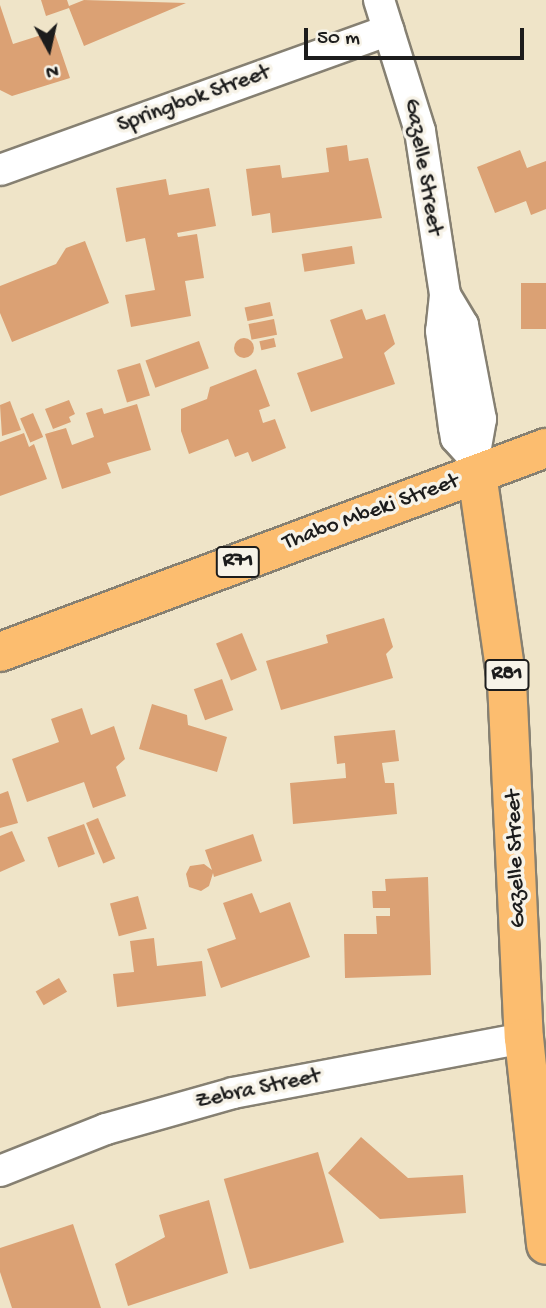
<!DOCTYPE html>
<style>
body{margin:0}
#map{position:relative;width:546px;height:1308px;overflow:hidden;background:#efe4c8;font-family:"Gochi Hand",sans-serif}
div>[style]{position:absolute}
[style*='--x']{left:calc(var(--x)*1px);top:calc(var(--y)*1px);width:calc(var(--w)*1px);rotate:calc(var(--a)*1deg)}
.building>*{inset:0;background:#dba174;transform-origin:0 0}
.round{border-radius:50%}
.roads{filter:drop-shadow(2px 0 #868072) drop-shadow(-2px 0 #868072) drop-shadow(0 2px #868072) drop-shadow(0 -2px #868072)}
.minor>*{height:30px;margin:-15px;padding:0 15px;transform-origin:15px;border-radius:15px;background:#fff}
.primary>*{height:38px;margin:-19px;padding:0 19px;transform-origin:19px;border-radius:19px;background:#fcbd6f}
span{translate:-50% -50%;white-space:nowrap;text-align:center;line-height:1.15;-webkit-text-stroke:7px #f7f3e8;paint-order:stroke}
.shield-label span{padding:2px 5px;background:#f7f3e8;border:2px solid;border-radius:5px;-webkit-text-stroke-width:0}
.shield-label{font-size:21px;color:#1c1c1c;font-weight:700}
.street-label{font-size:23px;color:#1c1c1c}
.north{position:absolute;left:14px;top:14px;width:70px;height:70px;-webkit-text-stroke:5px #f7f3e8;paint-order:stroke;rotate:172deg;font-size:19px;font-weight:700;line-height:28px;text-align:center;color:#1c1c1c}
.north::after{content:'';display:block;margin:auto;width:24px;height:32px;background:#1c1c1c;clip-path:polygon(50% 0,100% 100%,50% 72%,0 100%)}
.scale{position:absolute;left:304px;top:28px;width:220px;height:32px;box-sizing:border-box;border:4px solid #1c1c1c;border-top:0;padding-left:9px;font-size:21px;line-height:24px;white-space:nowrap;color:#1c1c1c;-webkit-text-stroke:5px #f7f3e8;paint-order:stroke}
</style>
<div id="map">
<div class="building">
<div style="clip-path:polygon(41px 0,67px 0,69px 6px,84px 0,186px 3px,84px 46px,69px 8px,46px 16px)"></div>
<div style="clip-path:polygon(0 5px,13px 44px,54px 31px,70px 78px,12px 96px,0 90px)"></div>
<div style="clip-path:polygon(347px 145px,349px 161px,368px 158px,382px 218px,272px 233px,270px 213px,252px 216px,246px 169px,280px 165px,282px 178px,329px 172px,326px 148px)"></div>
<div style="clip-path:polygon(520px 150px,527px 168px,546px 161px,546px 209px,531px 215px,526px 201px,495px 213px,477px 167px)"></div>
<div style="clip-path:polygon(166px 179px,169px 195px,209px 188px,216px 226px,177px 233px,178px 237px,197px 234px,204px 278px,185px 281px,191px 316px,131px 327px,125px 295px,155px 290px,145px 238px,126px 242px,116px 188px)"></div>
<div style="clip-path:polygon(85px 241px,109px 303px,12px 342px,0 313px,0 286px,56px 264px,66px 248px)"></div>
<div style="left:352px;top:246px;width:18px;height:51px;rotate:81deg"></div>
<div style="left:546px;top:283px;width:46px;height:25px;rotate:90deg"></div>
<div style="left:270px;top:302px;width:14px;height:26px;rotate:78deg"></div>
<div style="clip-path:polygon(362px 309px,366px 320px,385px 314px,395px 344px,384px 353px,395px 384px,311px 412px,297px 373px,343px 358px,330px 320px)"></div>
<div style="left:274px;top:319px;width:16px;height:26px;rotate:79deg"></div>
<div style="left:274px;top:338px;width:9px;height:15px;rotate:77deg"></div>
<div class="round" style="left:234px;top:338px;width:20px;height:20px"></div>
<div style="left:199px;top:341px;width:29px;height:57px;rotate:70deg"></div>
<div style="left:140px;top:363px;width:34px;height:24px;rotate:73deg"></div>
<div style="clip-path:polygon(256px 369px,270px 406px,259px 410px,263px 423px,275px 419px,286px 448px,252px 462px,248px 452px,235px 457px,228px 439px,189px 454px,181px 431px,181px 409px,207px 399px,210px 387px)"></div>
<div style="clip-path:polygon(69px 400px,75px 414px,69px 417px,71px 422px,53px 429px,45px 409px)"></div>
<div style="clip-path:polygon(10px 401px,21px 430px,2px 436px,0 405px)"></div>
<div style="clip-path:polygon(137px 404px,151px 450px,107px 463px,111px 473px,62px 489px,45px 434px,66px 428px,72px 445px,94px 437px,86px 413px,102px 408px,104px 414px)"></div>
<div style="left:33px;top:413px;width:26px;height:14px;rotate:67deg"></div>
<div style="clip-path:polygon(24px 433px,29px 447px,34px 444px,47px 479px,0 496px,0 442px)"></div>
<div style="clip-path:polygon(384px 618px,393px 647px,386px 654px,393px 678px,281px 710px,266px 661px,328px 643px,326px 635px)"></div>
<div style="left:242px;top:633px;width:40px;height:28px;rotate:68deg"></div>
<div style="left:222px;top:679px;width:33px;height:30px;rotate:70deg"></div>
<div style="clip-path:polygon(152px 704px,187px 715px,188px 725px,227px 737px,217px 772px,139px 749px)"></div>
<div style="clip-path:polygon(82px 708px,91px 735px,114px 726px,125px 759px,116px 767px,126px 796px,93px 808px,84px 782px,27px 802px,12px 759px,59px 742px,51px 719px)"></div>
<div style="clip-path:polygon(395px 730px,399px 761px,382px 763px,385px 783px,394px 783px,397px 814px,293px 824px,290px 783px,346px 778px,345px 763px,337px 764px,334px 736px)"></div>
<div style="clip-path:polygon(8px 791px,18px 823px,0 828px,0 794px)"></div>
<div style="left:98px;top:818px;width:44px;height:13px;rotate:67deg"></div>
<div style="left:84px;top:824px;width:32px;height:39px;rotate:70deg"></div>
<div style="clip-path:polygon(12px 831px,25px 861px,0 872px,0 836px)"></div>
<div style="clip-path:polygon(253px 834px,262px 861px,214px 877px,213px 873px,209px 886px,201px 891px,189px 887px,186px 874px,190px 866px,204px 864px,212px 870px,205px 850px)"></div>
<div style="clip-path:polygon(428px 877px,431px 975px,345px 978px,344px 934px,377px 934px,376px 916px,390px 916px,390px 908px,373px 908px,372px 891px,386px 891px,385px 879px)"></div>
<div style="clip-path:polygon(252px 893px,260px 913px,290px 902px,310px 957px,221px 988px,207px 949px,236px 939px,223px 903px)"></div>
<div style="left:138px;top:896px;width:34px;height:29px;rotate:75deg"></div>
<div style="clip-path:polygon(154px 938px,157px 966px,202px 961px,206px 996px,117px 1007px,113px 974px,134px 972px,130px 941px)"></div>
<div style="left:59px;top:978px;width:16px;height:27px;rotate:60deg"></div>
<div style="clip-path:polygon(361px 1137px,408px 1178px,463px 1175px,466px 1213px,380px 1219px,328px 1173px)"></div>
<div style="left:318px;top:1152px;width:94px;height:98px;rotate:74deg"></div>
<div style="clip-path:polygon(209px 1200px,228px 1273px,128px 1306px,115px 1264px,165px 1237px,159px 1215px)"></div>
<div style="clip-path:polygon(73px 1224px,101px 1308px,12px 1308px,0 1272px,0 1248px)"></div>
</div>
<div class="roads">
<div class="minor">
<div style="--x:379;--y:0;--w:137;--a:72.6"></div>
<div style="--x:420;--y:131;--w:166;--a:81.3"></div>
<div style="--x:445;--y:295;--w:36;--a:96"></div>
<div style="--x:441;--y:331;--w:97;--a:82.3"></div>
<div style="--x:454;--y:427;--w:11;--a:80"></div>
<div style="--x:456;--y:438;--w:27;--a:48"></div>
<div style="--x:0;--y:170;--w:413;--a:-19.8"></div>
<div style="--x:445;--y:295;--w:35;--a:59"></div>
<div style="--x:463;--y:325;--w:96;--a:79.2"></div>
<div style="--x:481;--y:419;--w:40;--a:100"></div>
<div style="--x:474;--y:458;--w:14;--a:82"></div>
<div style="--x:0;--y:1171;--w:114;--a:-21.6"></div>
<div style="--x:106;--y:1129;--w:132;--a:-15.8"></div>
<div style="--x:233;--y:1093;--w:296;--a:-10.7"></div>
</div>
<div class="primary">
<div style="--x:477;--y:474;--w:210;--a:81.8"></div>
<div style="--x:507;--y:682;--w:356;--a:87.3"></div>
<div style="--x:524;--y:1038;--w:208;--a:83.9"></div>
<div style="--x:0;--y:652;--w:583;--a:-20.49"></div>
</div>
</div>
<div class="shield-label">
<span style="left:238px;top:562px">R71</span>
<span style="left:507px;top:675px">R81</span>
</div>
<div class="street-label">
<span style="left:194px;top:100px;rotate:-20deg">Springbok Street</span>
<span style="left:422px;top:167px;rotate:80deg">Gazelle Street</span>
<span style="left:371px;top:513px;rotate:-20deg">Thabo Mbeki Street</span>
<span style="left:517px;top:859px;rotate:-92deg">Gazelle Street</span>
<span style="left:258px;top:1090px;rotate:-12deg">Zebra Street</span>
</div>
<div class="north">N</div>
<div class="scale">50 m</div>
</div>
